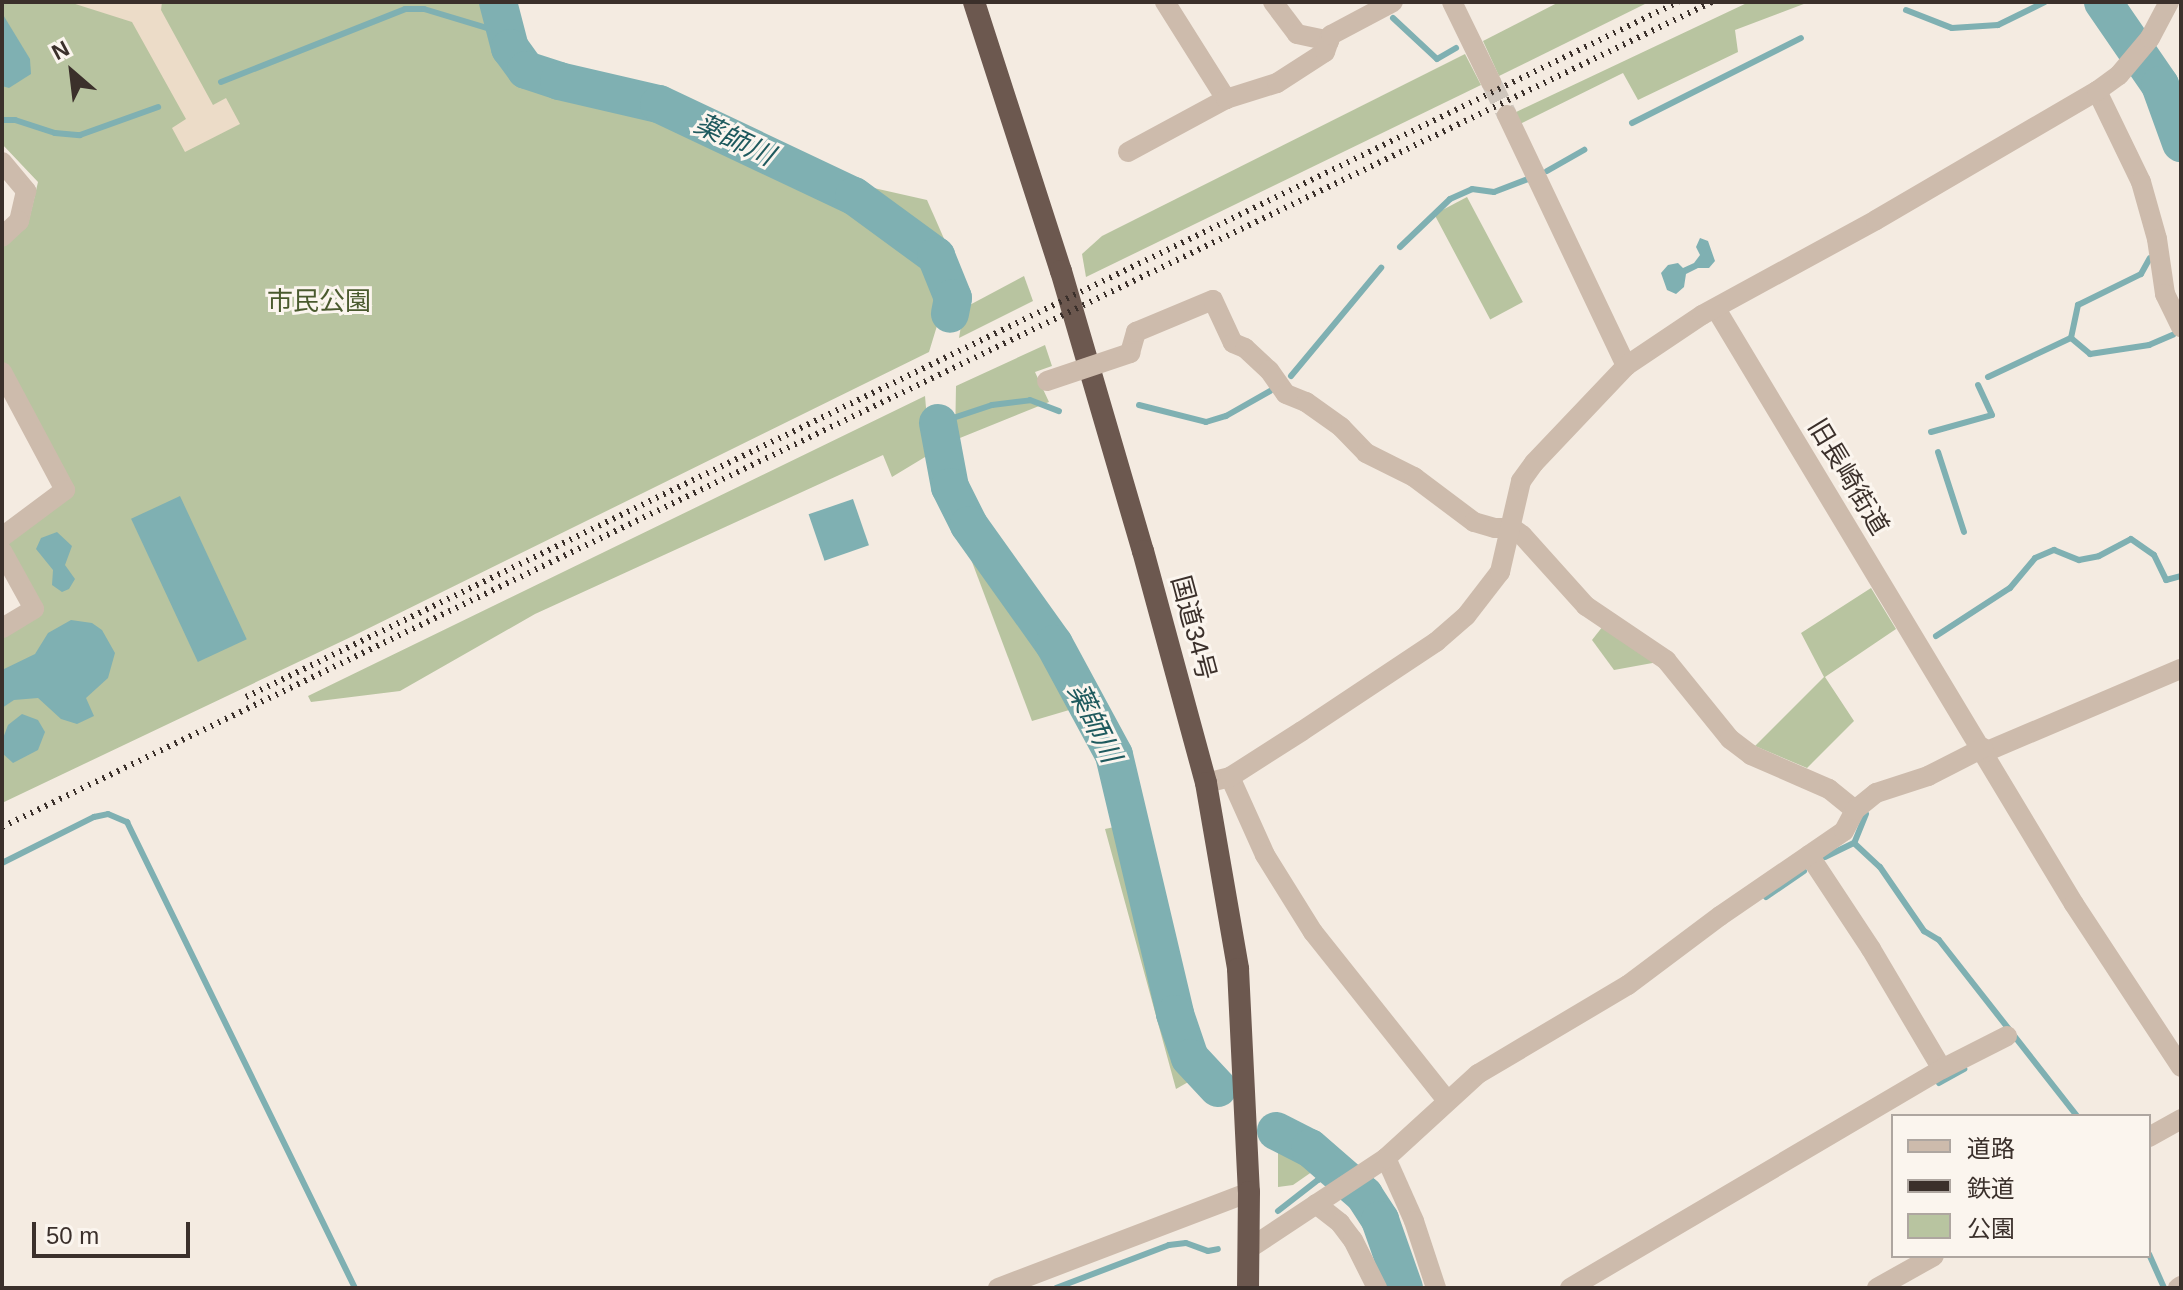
<!DOCTYPE html>
<meta charset="utf-8">
<style>
body{margin:0}
#map{position:relative;width:2183px;height:1290px;overflow:hidden;background:#f4ebe1;font-family:Arial,"Noto Sans JP",sans-serif}
div>[style]{position:absolute}
[style*='--x']{left:calc(var(--x)*1px);top:calc(var(--y)*1px);width:calc(var(--w)*1px);rotate:calc(var(--a)*1deg)}
.green>*{inset:0;background:#b8c4a0;transform-origin:0 0}
.plaza>*{inset:0;background:#ecdcc8}
.water>*{inset:0;background:#7fb0b2;transform-origin:0 0}
.stream>*{height:6px;margin:-3px;padding:0 3px;transform-origin:3px;border-radius:3px;background:#7fb0b2}
.river>*{height:38px;margin:-19px;padding:0 19px;transform-origin:19px;border-radius:19px;background:#7fb0b2}
.minor-tunnel>*{height:20px;margin-top:-10px;transform-origin:0;background:repeating-linear-gradient(90deg,#cfc6bd 0 20px,transparent 0 30px)}
.minor>*{height:20px;margin:-10px;padding:0 10px;transform-origin:10px;border-radius:10px;background:#cdbbac}
.tertiary>*{height:20px;margin:-10px;padding:0 10px;transform-origin:10px;border-radius:10px;background:#cdbbac}
.trunk>*{height:22px;margin:-11px;padding:0 11px;transform-origin:11px;border-radius:11px;background:#6c584f}
.rail>*{height:6px;margin-top:-3px;transform-origin:0;background:repeating-linear-gradient(90deg,#3b302b 0 2px,transparent 0 8px)}
.minor-bridge>*{height:20px;margin:-10px;padding:0 10px;transform-origin:10px;border-radius:10px;background:#cdbbac}
span{translate:-50% -50%;white-space:nowrap;text-align:center;line-height:1.15;-webkit-text-stroke:6px #fbf5ee;paint-order:stroke}
.park-label{font-size:26px;color:#4a5a2e}
.street-label{font-size:26px;color:#3b302b}
.water-label{font-size:28px;color:#1f5a5e;font-style:italic}
.frame{position:absolute;inset:0;border:4px solid #3b302b;pointer-events:none}
.legend{position:absolute;left:1891px;top:1114px;width:260px;height:144px;box-sizing:border-box;background:#fbf5ee;border:2px solid #aea6a0;margin:0;padding:10px 14px;list-style:none;font-size:24px;color:#3b302b}
.legend li{display:flex;align-items:center;gap:16px;height:40px}
.legend b{width:40px;border:2px solid #aea6a0}
.north{position:absolute;left:32px;top:32px;width:80px;height:80px;-webkit-text-stroke:6px #fbf5ee;paint-order:stroke;rotate:332deg;font-size:22px;font-weight:700;line-height:32px;text-align:center;color:#3b302b}
.north::after{content:'';display:block;margin:auto;width:28px;height:36px;background:#3b302b;clip-path:polygon(50% 0,100% 100%,50% 72%,0 100%)}
.scale{position:absolute;left:32px;top:1222px;width:158px;height:36px;box-sizing:border-box;border:4px solid #3b302b;border-top:0;padding-left:10px;font-size:24px;line-height:28px;white-space:nowrap;color:#3b302b;-webkit-text-stroke:6px #fbf5ee;paint-order:stroke}
</style>
<div id="map">
<div class="green">
<div style="clip-path:polygon(2px 2px,490px 2px,507px 57px,526px 75px,664px 118px,831px 194px,927px 261px,939px 284px,940px 316px,929px 352px,353px 636px,2px 803px,2px 635px,43px 611px,6px 547px,9px 539px,74px 494px,2px 359px,2px 247px,28px 224px,38px 182px,2px 144px)"></div>
<div style="clip-path:polygon(1559px 2px,1649px 2px,1499px 76px,1483px 41px)"></div>
<div style="clip-path:polygon(1749px 2px,1809px 2px,1735px 30px,1738px 52px,1638px 100px,1623px 73px,1520px 124px,1514px 113px)"></div>
<div style="clip-path:polygon(1465px 54px,1481px 85px,1086px 277px,1082px 254px,1102px 236px)"></div>
<div style="clip-path:polygon(856px 184px,927px 200px,949px 250px)"></div>
<div style="left:1467px;top:197px;width:119px;height:37px;rotate:62deg"></div>
<div style="clip-path:polygon(1024px 276px,1033px 301px,959px 338px,964px 308px)"></div>
<div style="clip-path:polygon(1045px 345px,1052px 366px,1035px 372px,1049px 402px,955px 440px,956px 386px)"></div>
<div style="clip-path:polygon(925px 396px,930px 454px,892px 477px,883px 455px,535px 614px,400px 691px,311px 702px,308px 696px)"></div>
<div style="clip-path:polygon(963px 538px,1038px 638px,1076px 708px,1032px 721px)"></div>
<div style="clip-path:polygon(1871px 588px,1896px 629px,1825px 677px,1854px 721px,1807px 768px,1755px 746px,1824px 677px,1801px 633px)"></div>
<div style="clip-path:polygon(1603px 626px,1658px 662px,1614px 670px,1592px 640px)"></div>
<div style="clip-path:polygon(1119px 826px,1165px 1018px,1190px 1081px,1176px 1089px,1105px 829px)"></div>
<div style="clip-path:polygon(1292px 1149px,1315px 1160px,1316px 1169px,1293px 1185px,1278px 1187px,1278px 1151px)"></div>
</div>
<div class="plaza">
<div style="clip-path:polygon(69px 2px,162px 2px,161px 10px,213px 105px,226px 98px,240px 124px,185px 152px,172px 128px,186px 119px,132px 22px)"></div>
</div>
<div class="water">
<div style="clip-path:polygon(2px 13px,30px 59px,31px 74px,9px 88px,2px 86px)"></div>
<div style="clip-path:polygon(1700px 238px,1708px 241px,1715px 261px,1709px 268px,1698px 268px,1686px 274px,1684px 287px,1676px 294px,1667px 290px,1661px 273px,1668px 265px,1678px 263px,1683px 268px,1694px 263px,1700px 255px,1696px 247px)"></div>
<div style="left:180px;top:496px;width:158px;height:54px;rotate:65deg"></div>
<div style="left:853px;top:499px;width:49px;height:47px;rotate:71deg"></div>
<div style="clip-path:polygon(57px 532px,72px 546px,65px 565px,75px 579px,69px 589px,62px 592px,52px 585px,53px 570px,36px 549px,41px 538px)"></div>
<div style="clip-path:polygon(71px 620px,92px 623px,102px 630px,115px 653px,108px 678px,86px 698px,94px 716px,77px 724px,61px 719px,38px 698px,14px 700px,2px 708px,2px 670px,35px 654px,48px 633px)"></div>
<div style="clip-path:polygon(22px 714px,38px 720px,45px 732px,38px 750px,13px 763px,2px 753px,2px 741px,8px 725px)"></div>
</div>
<div class="stream">
<div style="--x:1906;--y:10;--w:49;--a:21.4"></div>
<div style="--x:1952;--y:28;--w:46;--a:-3.7"></div>
<div style="--x:1998;--y:25;--w:52;--a:-26.1"></div>
<div style="--x:1393;--y:18;--w:60;--a:43"></div>
<div style="--x:1437;--y:59;--w:22;--a:-30"></div>
<div style="--x:221;--y:82;--w:198;--a:-21.6"></div>
<div style="--x:405;--y:9;--w:19;--a:0"></div>
<div style="--x:424;--y:9;--w:87;--a:16.8"></div>
<div style="--x:2;--y:120;--w:13;--a:0"></div>
<div style="--x:15;--y:120;--w:42;--a:18"></div>
<div style="--x:55;--y:133;--w:25;--a:5"></div>
<div style="--x:80;--y:135;--w:83;--a:-19.7"></div>
<div style="--x:1632;--y:123;--w:189;--a:-26.7"></div>
<div style="--x:1547;--y:171;--w:43;--a:-29.6"></div>
<div style="--x:1400;--y:247;--w:69;--a:-43.8"></div>
<div style="--x:1450;--y:199;--w:24;--a:-24"></div>
<div style="--x:1472;--y:189;--w:22;--a:8"></div>
<div style="--x:1494;--y:192;--w:36;--a:-21"></div>
<div style="--x:2071;--y:338;--w:34;--a:-78"></div>
<div style="--x:2078;--y:305;--w:70;--a:-26.2"></div>
<div style="--x:2141;--y:274;--w:18;--a:-61"></div>
<div style="--x:1291;--y:376;--w:141;--a:-50.2"></div>
<div style="--x:1988;--y:377;--w:92;--a:-25.2"></div>
<div style="--x:2071;--y:338;--w:25;--a:40"></div>
<div style="--x:2090;--y:354;--w:60;--a:-8.7"></div>
<div style="--x:2149;--y:345;--w:26;--a:-23"></div>
<div style="--x:1139;--y:405;--w:69;--a:14.2"></div>
<div style="--x:1206;--y:422;--w:21;--a:-17"></div>
<div style="--x:1226;--y:416;--w:51;--a:-29.6"></div>
<div style="--x:938;--y:423;--w:57;--a:-18.4"></div>
<div style="--x:992;--y:405;--w:38;--a:-7"></div>
<div style="--x:1030;--y:400;--w:31;--a:21"></div>
<div style="--x:1931;--y:432;--w:63;--a:-15.6"></div>
<div style="--x:1992;--y:415;--w:33;--a:-115"></div>
<div style="--x:1938;--y:452;--w:84;--a:72"></div>
<div style="--x:1936;--y:636;--w:88;--a:-33"></div>
<div style="--x:2010;--y:588;--w:39;--a:-50"></div>
<div style="--x:2035;--y:558;--w:21;--a:-23"></div>
<div style="--x:2054;--y:550;--w:27;--a:22"></div>
<div style="--x:2079;--y:560;--w:20;--a:-11"></div>
<div style="--x:2099;--y:556;--w:36;--a:-28"></div>
<div style="--x:2131;--y:539;--w:28;--a:35"></div>
<div style="--x:2154;--y:555;--w:28;--a:64"></div>
<div style="--x:2166;--y:580;--w:16;--a:-15"></div>
<div style="--x:1866;--y:814;--w:31;--a:112"></div>
<div style="--x:1854;--y:843;--w:35;--a:43"></div>
<div style="--x:1880;--y:867;--w:78;--a:55.5"></div>
<div style="--x:1924;--y:931;--w:17;--a:31"></div>
<div style="--x:1939;--y:940;--w:224;--a:51.9"></div>
<div style="--x:1825;--y:857;--w:32;--a:-26"></div>
<div style="--x:2;--y:863;--w:103;--a:-26.6"></div>
<div style="--x:94;--y:817;--w:14;--a:-12"></div>
<div style="--x:108;--y:814;--w:21;--a:23"></div>
<div style="--x:127;--y:822;--w:519;--a:63.93"></div>
<div style="--x:1766;--y:897;--w:46;--a:-34.4"></div>
<div style="--x:1939;--y:1083;--w:29;--a:-29"></div>
<div style="--x:1278;--y:1211;--w:51;--a:-37.8"></div>
<div style="--x:1318;--y:1180;--w:25;--a:-21"></div>
<div style="--x:2149;--y:1254;--w:36;--a:66"></div>
<div style="--x:1056;--y:1288;--w:121;--a:-20.8"></div>
<div style="--x:1169;--y:1245;--w:17;--a:-7"></div>
<div style="--x:1186;--y:1243;--w:23;--a:20"></div>
<div style="--x:1208;--y:1251;--w:10;--a:-11"></div>
</div>
<div class="river">
<div style="--x:498;--y:2;--w:48;--a:75.4"></div>
<div style="--x:510;--y:48;--w:27;--a:54"></div>
<div style="--x:526;--y:70;--w:35;--a:18"></div>
<div style="--x:559;--y:81;--w:103;--a:13"></div>
<div style="--x:659;--y:104;--w:216;--a:25.3"></div>
<div style="--x:854;--y:196;--w:102;--a:36.2"></div>
<div style="--x:936;--y:256;--w:45;--a:68"></div>
<div style="--x:953;--y:298;--w:16;--a:101"></div>
<div style="--x:2103;--y:2;--w:101;--a:55.5"></div>
<div style="--x:2160;--y:85;--w:62;--a:70.1"></div>
<div style="--x:938;--y:423;--w:65;--a:79.4"></div>
<div style="--x:950;--y:487;--w:42;--a:63.4"></div>
<div style="--x:969;--y:525;--w:146;--a:54.5"></div>
<div style="--x:1054;--y:644;--w:126;--a:61.6"></div>
<div style="--x:1114;--y:755;--w:266;--a:76.7"></div>
<div style="--x:1175;--y:1014;--w:46;--a:71.2"></div>
<div style="--x:1190;--y:1058;--w:41;--a:47"></div>
<div style="--x:1276;--y:1131;--w:38;--a:27"></div>
<div style="--x:1310;--y:1148;--w:72;--a:41"></div>
<div style="--x:1364;--y:1195;--w:30;--a:57"></div>
<div style="--x:1380;--y:1220;--w:72;--a:70.6"></div>
</div>
<div class="minor-tunnel">
<div style="--x:1491;--y:82;--w:37;--a:64"></div>
</div>
<div class="minor">
<div style="--x:1165;--y:2;--w:115;--a:57.8"></div>
<div style="--x:1273;--y:2;--w:40;--a:53"></div>
<div style="--x:1297;--y:34;--w:33;--a:12"></div>
<div style="--x:1452;--y:2;--w:89;--a:64"></div>
<div style="--x:2097;--y:91;--w:101;--a:64.2"></div>
<div style="--x:2141;--y:182;--w:59;--a:74.3"></div>
<div style="--x:2157;--y:239;--w:56;--a:81.7"></div>
<div style="--x:2165;--y:294;--w:37;--a:64"></div>
<div style="--x:1507;--y:115;--w:278;--a:64.6"></div>
<div style="--x:1128;--y:152;--w:111;--a:-28.4"></div>
<div style="--x:1226;--y:99;--w:53;--a:-17.4"></div>
<div style="--x:1277;--y:83;--w:57;--a:-32.9"></div>
<div style="--x:1325;--y:52;--w:18;--a:-71"></div>
<div style="--x:1331;--y:35;--w:70;--a:-28"></div>
<div style="--x:2;--y:162;--w:38;--a:50"></div>
<div style="--x:26;--y:191;--w:31;--a:103"></div>
<div style="--x:19;--y:221;--w:23;--a:137"></div>
<div style="--x:1716;--y:309;--w:694;--a:58.97"></div>
<div style="--x:2074;--y:904;--w:195;--a:56.7"></div>
<div style="--x:1130;--y:353;--w:22;--a:-74"></div>
<div style="--x:1136;--y:332;--w:83;--a:-22.6"></div>
<div style="--x:1213;--y:300;--w:47;--a:65.1"></div>
<div style="--x:1233;--y:343;--w:13;--a:23"></div>
<div style="--x:1245;--y:348;--w:33;--a:43"></div>
<div style="--x:1269;--y:370;--w:29;--a:55"></div>
<div style="--x:1286;--y:394;--w:22;--a:22"></div>
<div style="--x:1306;--y:402;--w:43;--a:35.5"></div>
<div style="--x:1341;--y:427;--w:36;--a:46"></div>
<div style="--x:1366;--y:453;--w:54;--a:26.6"></div>
<div style="--x:1414;--y:477;--w:75;--a:36.9"></div>
<div style="--x:1474;--y:522;--w:22;--a:16"></div>
<div style="--x:1495;--y:528;--w:17;--a:0"></div>
<div style="--x:1512;--y:528;--w:12;--a:35"></div>
<div style="--x:1522;--y:535;--w:96;--a:48"></div>
<div style="--x:1586;--y:606;--w:97;--a:34"></div>
<div style="--x:1666;--y:660;--w:102;--a:51"></div>
<div style="--x:1730;--y:739;--w:26;--a:37"></div>
<div style="--x:1751;--y:755;--w:85;--a:23.6"></div>
<div style="--x:1829;--y:789;--w:33;--a:39"></div>
<div style="--x:2;--y:372;--w:134;--a:61.9"></div>
<div style="--x:65;--y:490;--w:79;--a:143.3"></div>
<div style="--x:2;--y:551;--w:66;--a:61.1"></div>
<div style="--x:34;--y:609;--w:37;--a:149"></div>
<div style="--x:1985;--y:752;--w:213;--a:-23"></div>
<div style="--x:1230;--y:777;--w:85;--a:65.8"></div>
<div style="--x:1265;--y:855;--w:91;--a:58.1"></div>
<div style="--x:1313;--y:932;--w:213;--a:51.5"></div>
<div style="--x:1206;--y:783;--w:25;--a:-14"></div>
<div style="--x:1230;--y:777;--w:85;--a:-32.6"></div>
<div style="--x:1302;--y:731;--w:161;--a:-33.6"></div>
<div style="--x:1436;--y:642;--w:40;--a:-41"></div>
<div style="--x:1466;--y:616;--w:56;--a:-52.3"></div>
<div style="--x:1500;--y:572;--w:93;--a:-77"></div>
<div style="--x:1521;--y:481;--w:22;--a:-54"></div>
<div style="--x:1534;--y:463;--w:134;--a:-46.5"></div>
<div style="--x:1626;--y:366;--w:92;--a:-33.9"></div>
<div style="--x:1702;--y:315;--w:198;--a:-28.6"></div>
<div style="--x:1876;--y:220;--w:256;--a:-30.3"></div>
<div style="--x:2097;--y:91;--w:27;--a:-36"></div>
<div style="--x:2119;--y:75;--w:48;--a:-50"></div>
<div style="--x:2150;--y:38;--w:41;--a:-62.2"></div>
<div style="--x:1809;--y:855;--w:113;--a:56.6"></div>
<div style="--x:1871;--y:949;--w:139;--a:59.4"></div>
<div style="--x:2149;--y:1137;--w:37;--a:-29"></div>
<div style="--x:1386;--y:1158;--w:69;--a:66"></div>
<div style="--x:1414;--y:1221;--w:71;--a:71.8"></div>
<div style="--x:1316;--y:1204;--w:31;--a:38"></div>
<div style="--x:1340;--y:1223;--w:21;--a:53"></div>
<div style="--x:1353;--y:1240;--w:54;--a:63.4"></div>
<div style="--x:1250;--y:1248;--w:163;--a:-33.5"></div>
<div style="--x:1386;--y:1158;--w:125;--a:-42.4"></div>
<div style="--x:1478;--y:1074;--w:174;--a:-30.7"></div>
<div style="--x:1628;--y:985;--w:115;--a:-36.9"></div>
<div style="--x:1720;--y:916;--w:150;--a:-34.4"></div>
<div style="--x:1844;--y:831;--w:24;--a:-62"></div>
<div style="--x:1855;--y:810;--w:27;--a:-39"></div>
<div style="--x:1876;--y:793;--w:55;--a:-18.1"></div>
<div style="--x:1928;--y:776;--w:62;--a:-27"></div>
<div style="--x:1570;--y:1288;--w:432;--a:-30.5"></div>
<div style="--x:1942;--y:1069;--w:73;--a:-26.9"></div>
<div style="--x:1877;--y:1288;--w:65;--a:-29.3"></div>
<div style="--x:2178;--y:1288;--w:4;--a:-34"></div>
</div>
<div class="tertiary">
<div style="--x:998;--y:1288;--w:269;--a:-20.9"></div>
</div>
<div class="trunk">
<div style="--x:974;--y:2;--w:283;--a:72.1"></div>
<div style="--x:1061;--y:271;--w:292;--a:73.7"></div>
<div style="--x:1143;--y:551;--w:240;--a:74.8"></div>
<div style="--x:1206;--y:783;--w:189;--a:80.2"></div>
<div style="--x:1238;--y:969;--w:223;--a:87.2"></div>
<div style="--x:1249;--y:1192;--w:96;--a:90.6"></div>
</div>
<div class="rail">
<div style="--x:246;--y:697;--w:1592;--a:-25.89"></div>
<div style="--x:2;--y:827;--w:1899;--a:-25.76"></div>
</div>
<div class="minor-bridge">
<div style="--x:1047;--y:381;--w:88;--a:-18.6"></div>
</div>
<div class="park-label">
<span style="left:319px;top:302px">市民公園</span>
</div>
<div class="street-label">
<span style="left:1848px;top:477px;rotate:59deg">旧長崎街道</span>
<span style="left:1193px;top:628px;rotate:75deg">国道34号</span>
</div>
<div class="water-label">
<span style="left:734px;top:140px;rotate:25deg">薬師川</span>
<span style="left:1094px;top:723px;rotate:64deg">薬師川</span>
</div>
<div class="frame"></div>
<ul class="legend">
<li><b style="height:10px;background:#cdbbac"></b>道路</li>
<li><b style="height:10px;background:#3b302b"></b>鉄道</li>
<li><b style="height:22px;background:#b8c4a0"></b>公園</li>
</ul>
<div class="north">N</div>
<div class="scale">50 m</div>
</div>
